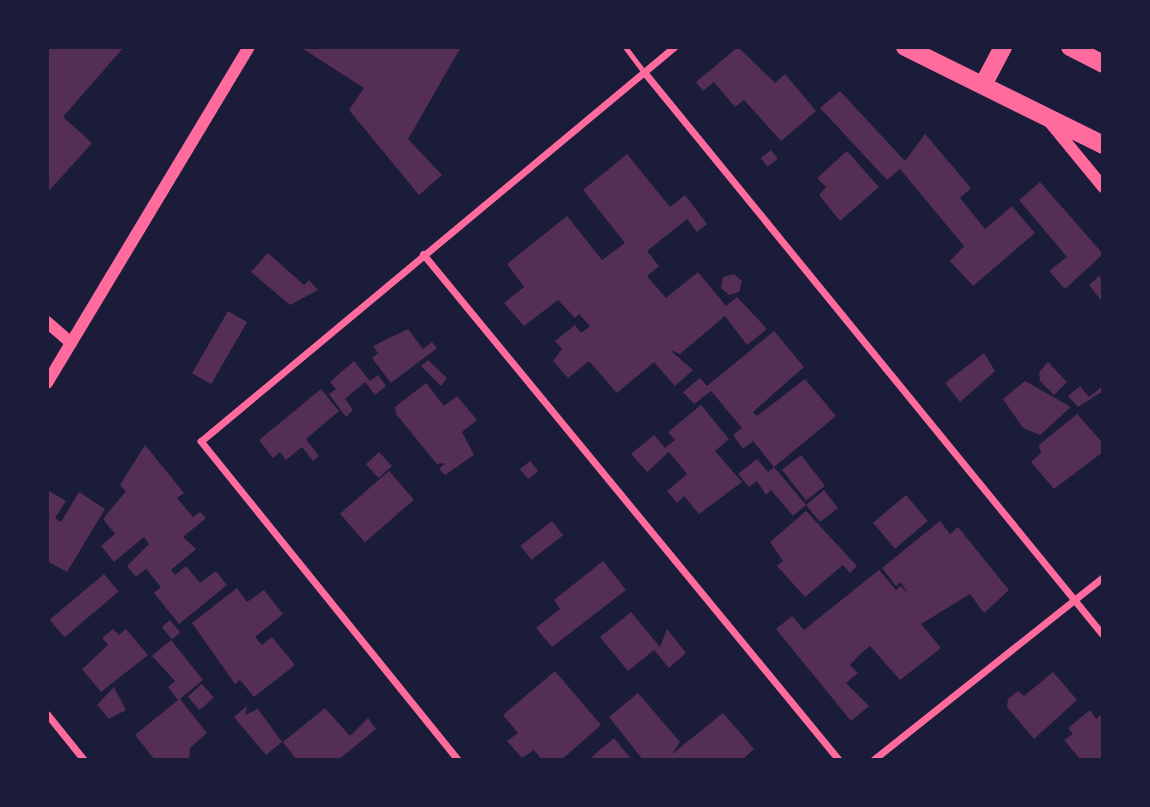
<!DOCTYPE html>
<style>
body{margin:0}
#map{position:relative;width:1150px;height:807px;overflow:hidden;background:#1b1b3a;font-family:Cabin,sans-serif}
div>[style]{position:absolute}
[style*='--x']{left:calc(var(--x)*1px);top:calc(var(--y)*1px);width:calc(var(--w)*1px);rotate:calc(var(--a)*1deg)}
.building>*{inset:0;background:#542f53;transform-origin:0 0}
.service>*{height:5px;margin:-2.5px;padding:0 2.5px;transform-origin:2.5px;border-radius:2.5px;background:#ff6b9d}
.minor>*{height:7px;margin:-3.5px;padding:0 3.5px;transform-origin:3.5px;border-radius:3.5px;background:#ff6b9d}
.tertiary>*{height:12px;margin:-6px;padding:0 6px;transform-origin:6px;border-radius:6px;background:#ff6b9d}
.primary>*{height:18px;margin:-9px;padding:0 9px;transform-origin:9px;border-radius:9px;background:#ff6b9d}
span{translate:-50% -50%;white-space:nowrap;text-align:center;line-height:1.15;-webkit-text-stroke:5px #1b1b3a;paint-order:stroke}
.frame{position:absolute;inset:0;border:49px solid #1b1b3a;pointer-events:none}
</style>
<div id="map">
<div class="building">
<div style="clip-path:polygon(47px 47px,124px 47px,63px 117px,92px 143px,47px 193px)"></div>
<div style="clip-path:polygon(300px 47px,461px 47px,408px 139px,442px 175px,419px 195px,349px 110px,364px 88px)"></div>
<div style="clip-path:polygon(738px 47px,775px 83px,785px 74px,816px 111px,781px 141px,744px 100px,735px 107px,714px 82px,703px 91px,696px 82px)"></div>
<div style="clip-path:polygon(840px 91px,905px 161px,925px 134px,971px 188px,960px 198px,985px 229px,1012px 206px,1035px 233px,973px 286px,950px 261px,964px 246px,900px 169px,887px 180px,820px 108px)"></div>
<div style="left:771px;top:150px;width:11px;height:13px;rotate:52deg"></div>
<div style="clip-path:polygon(847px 151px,879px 187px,840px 221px,819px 195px,826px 187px,817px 178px)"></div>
<div style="clip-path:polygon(627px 154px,670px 207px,685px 195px,707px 224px,697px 232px,687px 219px,647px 251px,659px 266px,647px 276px,666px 298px,698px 272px,726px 306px,737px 297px,767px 329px,747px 345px,725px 316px,680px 354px,670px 350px,693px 370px,675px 386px,654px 362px,617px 393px,589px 361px,568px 378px,553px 361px,562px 349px,555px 341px,575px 325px,581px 333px,590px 326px,579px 314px,575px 318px,558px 300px,524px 326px,504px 303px,524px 287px,507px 264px,567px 216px,602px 260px,625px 243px,583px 190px)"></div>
<div style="clip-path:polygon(1040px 182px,1103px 254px,1065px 289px,1049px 271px,1067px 257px,1019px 200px)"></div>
<div style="clip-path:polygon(268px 253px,304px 285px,309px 280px,318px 290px,290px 305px,251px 272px)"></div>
<div style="clip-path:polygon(734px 274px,742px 281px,739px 292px,729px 295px,721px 288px,723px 277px)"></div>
<div style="clip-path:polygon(1099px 276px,1103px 281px,1103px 303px,1089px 285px)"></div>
<div style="left:228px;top:311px;width:22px;height:72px;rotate:30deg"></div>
<div style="clip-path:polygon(408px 329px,423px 349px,432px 342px,437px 348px,391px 383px,372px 358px,378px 353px,373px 346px)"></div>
<div style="clip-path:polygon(774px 331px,804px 367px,753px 412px,757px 416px,805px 379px,836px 416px,774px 467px,753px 441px,743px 449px,733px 435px,742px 428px,711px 391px,694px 404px,683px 392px,700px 378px,707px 386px)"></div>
<div style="clip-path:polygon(984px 353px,995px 371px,960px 402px,945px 383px)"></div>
<div style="clip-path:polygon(428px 360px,447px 378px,441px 386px,421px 366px)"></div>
<div style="clip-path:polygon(354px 361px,370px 381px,378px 375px,386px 386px,375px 395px,365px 382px,345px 399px,353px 410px,346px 417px,329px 394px,336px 389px,330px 382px)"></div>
<div style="clip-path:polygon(1048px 362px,1067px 382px,1054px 395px,1040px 381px,1039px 372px)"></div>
<div style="clip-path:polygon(1025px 381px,1071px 407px,1040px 435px,1023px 428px,1003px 399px)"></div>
<div style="clip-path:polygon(426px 383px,444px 406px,457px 396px,477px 420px,462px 432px,474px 455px,445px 475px,439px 469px,445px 463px,437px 464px,396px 414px,395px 407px)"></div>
<div style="clip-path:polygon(1080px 386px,1089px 397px,1103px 386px,1103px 391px,1078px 407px,1068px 396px)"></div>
<div style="clip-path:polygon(321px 389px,339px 411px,306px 439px,319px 456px,313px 461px,302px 447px,286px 460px,280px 452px,273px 458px,259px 440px)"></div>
<div style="clip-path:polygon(701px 405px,729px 439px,715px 451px,742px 482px,699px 514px,684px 496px,677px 503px,667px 491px,687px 474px,669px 452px,647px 472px,631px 454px,654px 435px,665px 448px,675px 440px,668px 432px)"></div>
<div style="clip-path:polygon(1077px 414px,1103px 443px,1103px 452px,1054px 489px,1031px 462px,1041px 453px,1039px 445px)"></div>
<div style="clip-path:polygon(145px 445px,184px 493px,177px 498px,193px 517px,200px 512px,206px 518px,183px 537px,196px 549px,171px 570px,175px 575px,186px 566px,200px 583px,216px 571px,227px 585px,179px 624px,154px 593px,161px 587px,146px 569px,136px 577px,127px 566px,149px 544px,144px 537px,114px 562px,101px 546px,115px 534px,103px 519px,126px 491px,120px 485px)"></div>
<div style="left:379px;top:452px;width:19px;height:18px;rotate:47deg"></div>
<div style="left:801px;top:455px;width:39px;height:24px;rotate:52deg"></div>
<div style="clip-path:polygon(757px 459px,768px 472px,774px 467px,806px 505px,824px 490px,838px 508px,820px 522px,806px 505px,793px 516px,771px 490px,766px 495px,757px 481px,749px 487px,738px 474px)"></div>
<div style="left:530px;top:461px;width:13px;height:13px;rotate:51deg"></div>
<div style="left:389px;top:471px;width:38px;height:65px;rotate:49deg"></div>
<div style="clip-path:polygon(47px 490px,66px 501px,55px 518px,61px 522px,79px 492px,105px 509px,67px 572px,47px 561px)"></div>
<div style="left:906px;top:495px;width:34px;height:43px;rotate:50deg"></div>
<div style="clip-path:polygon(806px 511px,857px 566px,850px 573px,843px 565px,805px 597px,777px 566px,783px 561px,770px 542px)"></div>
<div style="left:552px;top:521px;width:18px;height:40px;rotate:52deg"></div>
<div style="clip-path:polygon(940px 521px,950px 534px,958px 527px,1009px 590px,984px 613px,970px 594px,921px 624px,941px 648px,900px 680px,870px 646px,861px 653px,850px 665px,858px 673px,846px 683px,869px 706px,851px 721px,776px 629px,792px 616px,804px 630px,879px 570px,896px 590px,901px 586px,908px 594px,901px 582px,896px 586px,882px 568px)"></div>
<div style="clip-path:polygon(603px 561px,626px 590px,552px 647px,536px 628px,560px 609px,554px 600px)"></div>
<div style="left:104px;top:574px;width:23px;height:71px;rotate:50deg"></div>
<div style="clip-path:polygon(237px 588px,247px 602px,264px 590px,283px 614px,255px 637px,262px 645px,272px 637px,295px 665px,254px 697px,240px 680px,235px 684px,192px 623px)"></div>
<div style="clip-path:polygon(631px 612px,660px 647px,667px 629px,686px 653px,669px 668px,654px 650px,628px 671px,600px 637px)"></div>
<div style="left:170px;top:620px;width:16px;height:11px;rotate:50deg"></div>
<div style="clip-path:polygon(113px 629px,119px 635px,126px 629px,148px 655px,101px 692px,82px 669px,108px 645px,102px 638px)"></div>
<div style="clip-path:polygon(171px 640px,203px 680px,180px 699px,207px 733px,190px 748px,189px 760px,155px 760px,135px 735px,178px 700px,168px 687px,175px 681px,152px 656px)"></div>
<div style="clip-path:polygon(555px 671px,601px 725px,561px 760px,542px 760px,534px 750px,522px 758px,507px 741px,518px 733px,503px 715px)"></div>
<div style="clip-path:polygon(1053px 672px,1077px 700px,1034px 739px,1007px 707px,1008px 699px,1018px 691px,1024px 696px)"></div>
<div style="left:202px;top:684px;width:18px;height:19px;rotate:49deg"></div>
<div style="clip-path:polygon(114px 687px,126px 710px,109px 719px,97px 705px)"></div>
<div style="clip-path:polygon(638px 693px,680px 742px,672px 754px,723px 713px,754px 749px,742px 760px,643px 760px,609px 717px)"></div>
<div style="clip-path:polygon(247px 706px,245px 715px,258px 709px,282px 742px,266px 755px,234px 717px)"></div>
<div style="clip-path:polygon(325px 708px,350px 736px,368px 718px,376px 729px,338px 760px,297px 760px,283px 742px)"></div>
<div style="clip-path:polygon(1090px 710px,1096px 719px,1103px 713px,1103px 760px,1081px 760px,1064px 740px,1073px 734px,1068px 728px)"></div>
<div style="clip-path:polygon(614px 738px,632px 760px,588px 760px)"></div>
</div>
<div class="service">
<div style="--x:625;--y:47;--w:31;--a:53"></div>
</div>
<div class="minor">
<div style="--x:644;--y:72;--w:726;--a:50.81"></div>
<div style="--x:423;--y:254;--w:655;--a:50.58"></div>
<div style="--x:47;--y:714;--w:59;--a:51.2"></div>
<div style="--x:458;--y:760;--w:410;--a:-128.9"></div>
<div style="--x:201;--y:441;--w:616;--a:-39.79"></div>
<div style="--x:873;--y:760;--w:294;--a:-38.5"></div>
</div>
<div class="tertiary">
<div style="--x:1048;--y:120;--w:87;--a:50.6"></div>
<div style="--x:47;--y:322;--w:32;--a:41"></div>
<div style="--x:47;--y:383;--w:392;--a:-59"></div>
</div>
<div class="primary">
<div style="--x:905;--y:47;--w:221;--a:26.3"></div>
<div style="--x:1070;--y:47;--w:37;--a:27"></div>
<div style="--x:983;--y:85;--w:43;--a:-62.2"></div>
</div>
<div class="frame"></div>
</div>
